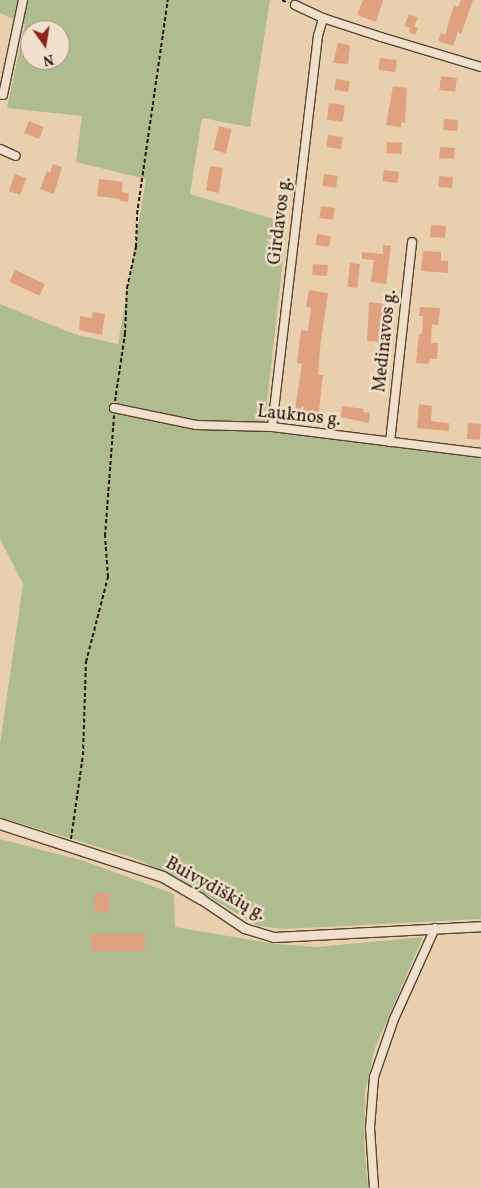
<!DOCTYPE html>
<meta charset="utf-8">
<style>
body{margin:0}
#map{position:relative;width:481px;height:1188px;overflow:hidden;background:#e8d0af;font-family:Vollkorn,serif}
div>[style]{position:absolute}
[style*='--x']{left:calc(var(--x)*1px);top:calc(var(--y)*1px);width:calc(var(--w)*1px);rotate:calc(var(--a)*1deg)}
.green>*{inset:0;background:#afbc90}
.building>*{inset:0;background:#e0a180;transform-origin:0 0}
.path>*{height:2px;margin-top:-1px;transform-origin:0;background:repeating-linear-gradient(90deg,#291604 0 4px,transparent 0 6.5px)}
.roads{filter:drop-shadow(1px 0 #59442f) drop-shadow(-1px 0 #59442f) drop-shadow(0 1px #59442f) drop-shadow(0 -1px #59442f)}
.minor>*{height:8px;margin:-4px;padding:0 4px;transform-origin:4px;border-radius:4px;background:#f0e0cb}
.tertiary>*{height:9px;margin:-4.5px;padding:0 4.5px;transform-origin:4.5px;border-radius:4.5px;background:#f0e0cb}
.secondary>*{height:10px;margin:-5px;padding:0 5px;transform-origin:5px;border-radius:5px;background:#f0e0cb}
span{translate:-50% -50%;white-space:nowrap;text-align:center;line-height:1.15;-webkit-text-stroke:5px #f0e0cb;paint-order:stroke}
.street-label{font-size:18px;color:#291604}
.north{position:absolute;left:20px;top:20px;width:50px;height:50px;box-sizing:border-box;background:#f0e0cb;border:1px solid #a08f7b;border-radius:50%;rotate:167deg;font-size:14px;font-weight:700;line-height:20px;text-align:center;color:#291604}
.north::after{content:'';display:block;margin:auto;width:18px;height:22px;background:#8f2418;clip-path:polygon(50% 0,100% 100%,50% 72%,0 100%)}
</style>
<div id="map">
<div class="green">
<div style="clip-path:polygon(evenodd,0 0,270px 0,250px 127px,202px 118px,190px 194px,287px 223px,264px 430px,481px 457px,481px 919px,283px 929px,258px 926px,174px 876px,131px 857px,0 817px,0 744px,23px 584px,0 539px,0 304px,74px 334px,118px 344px,146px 179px,76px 162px,82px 116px,7px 108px,25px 24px,0 13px,0 0,30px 30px,60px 30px,60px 60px,30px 60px,30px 30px)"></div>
<div style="clip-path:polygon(0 839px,84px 861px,174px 894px,175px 927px,276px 944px,317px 947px,423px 937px,375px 1048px,365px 1092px,364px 1143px,368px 1188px,0 1188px)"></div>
</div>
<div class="building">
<div style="clip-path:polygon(363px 0,383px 0,376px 22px,357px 15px)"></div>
<div style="clip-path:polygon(461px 0,473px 0,461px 34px,458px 32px,453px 46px,438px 41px,441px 33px,445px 35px,454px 5px,458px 7px)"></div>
<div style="clip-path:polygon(409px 14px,418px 18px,414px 27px,418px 28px,415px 35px,409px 32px,410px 28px,404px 26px)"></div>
<div style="clip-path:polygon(338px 43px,350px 45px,348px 64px,333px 63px)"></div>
<div style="left:380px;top:58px;width:17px;height:12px;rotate:7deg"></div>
<div style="left:441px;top:76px;width:16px;height:14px;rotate:7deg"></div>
<div style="left:336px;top:79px;width:14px;height:11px;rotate:8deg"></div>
<div style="clip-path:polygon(393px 86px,407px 88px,405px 123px,402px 122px,401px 127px,386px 125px)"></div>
<div style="left:329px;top:103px;width:16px;height:17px;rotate:7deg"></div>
<div style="left:444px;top:119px;width:14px;height:11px;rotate:4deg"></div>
<div style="left:29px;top:121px;width:16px;height:13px;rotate:22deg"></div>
<div style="left:219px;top:126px;width:13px;height:25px;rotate:13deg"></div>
<div style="left:328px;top:135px;width:15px;height:12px;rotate:8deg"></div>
<div style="left:387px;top:142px;width:15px;height:11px;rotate:4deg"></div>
<div style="left:440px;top:147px;width:15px;height:11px;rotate:4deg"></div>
<div style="clip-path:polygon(53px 164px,62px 167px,54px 194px,40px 189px,47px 171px,50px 173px)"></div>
<div style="left:210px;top:166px;width:13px;height:25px;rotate:9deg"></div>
<div style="left:384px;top:170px;width:15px;height:11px;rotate:8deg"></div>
<div style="left:15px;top:174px;width:12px;height:18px;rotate:20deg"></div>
<div style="left:324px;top:174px;width:14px;height:12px;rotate:8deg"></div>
<div style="left:439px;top:176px;width:14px;height:11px;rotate:4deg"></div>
<div style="clip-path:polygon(99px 179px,123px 182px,122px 192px,129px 193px,128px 202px,120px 201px,120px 199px,97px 196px)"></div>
<div style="left:321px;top:206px;width:14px;height:12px;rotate:8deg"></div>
<div style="left:431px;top:225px;width:15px;height:12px;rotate:4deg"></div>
<div style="left:317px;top:234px;width:14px;height:11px;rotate:8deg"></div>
<div style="clip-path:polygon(383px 245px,391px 246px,386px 284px,371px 282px,374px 260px,362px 259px,362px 252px,383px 254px)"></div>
<div style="clip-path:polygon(423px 251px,441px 252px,441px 261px,448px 261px,448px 273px,421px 271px)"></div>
<div style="left:350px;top:263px;width:10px;height:24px;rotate:6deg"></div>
<div style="left:313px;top:264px;width:15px;height:11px;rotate:4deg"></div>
<div style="left:15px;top:270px;width:33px;height:13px;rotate:25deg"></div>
<div style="clip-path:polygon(309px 290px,328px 293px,320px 348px,318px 375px,323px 375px,318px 420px,294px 417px,302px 364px,297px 363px,301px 330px,308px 331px,311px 308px,306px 307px)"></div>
<div style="clip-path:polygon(369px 302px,385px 304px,383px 325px,387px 325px,383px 342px,367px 341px)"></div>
<div style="clip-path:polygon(420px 307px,440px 308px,438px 325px,432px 324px,431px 343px,438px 343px,437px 359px,430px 359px,429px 364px,416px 363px,419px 334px,422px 334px,423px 316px,419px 316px)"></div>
<div style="clip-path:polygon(93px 312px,105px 314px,102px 335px,79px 330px,80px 316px,92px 318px)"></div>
<div style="clip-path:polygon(419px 404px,432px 406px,431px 421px,449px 423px,449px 431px,417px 428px)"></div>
<div style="clip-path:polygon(342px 406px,364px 409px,363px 412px,370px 413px,369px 423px,341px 417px)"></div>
<div style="left:468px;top:423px;width:13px;height:16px;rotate:4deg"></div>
<div style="left:109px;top:893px;width:19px;height:15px;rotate:87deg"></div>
<div style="left:145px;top:934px;width:17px;height:54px;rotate:90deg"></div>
</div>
<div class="path">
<div style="--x:282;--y:0;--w:7;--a:27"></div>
<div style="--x:115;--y:401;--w:68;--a:-81.5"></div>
<div style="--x:125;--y:334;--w:46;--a:-87.5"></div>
<div style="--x:127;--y:288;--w:42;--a:-77.6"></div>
<div style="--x:136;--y:247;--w:33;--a:-88"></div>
<div style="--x:137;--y:214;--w:216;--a:-81.8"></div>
<div style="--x:71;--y:839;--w:85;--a:-81.9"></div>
<div style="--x:83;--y:755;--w:93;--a:-88.2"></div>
<div style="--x:86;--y:662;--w:88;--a:-75.5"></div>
<div style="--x:108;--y:577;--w:41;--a:-94.2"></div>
<div style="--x:105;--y:536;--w:121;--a:-85.7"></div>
</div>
<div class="roads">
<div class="minor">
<div style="--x:295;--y:5;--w:31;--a:25"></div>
<div style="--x:323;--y:18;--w:61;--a:18.1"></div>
<div style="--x:381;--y:37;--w:104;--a:16.7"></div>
<div style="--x:3;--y:95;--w:97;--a:-78.1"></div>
<div style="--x:0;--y:149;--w:17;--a:24"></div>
<div style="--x:114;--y:408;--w:84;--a:11.7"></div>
<div style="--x:196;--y:425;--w:76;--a:1.5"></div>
<div style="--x:272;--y:427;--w:211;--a:7.1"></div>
<div style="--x:272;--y:427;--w:394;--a:-83.3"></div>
<div style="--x:318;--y:36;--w:19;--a:-74"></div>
<div style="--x:390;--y:442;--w:201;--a:-83.7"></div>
<div style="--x:374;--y:1188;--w:60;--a:-93.8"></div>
<div style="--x:370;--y:1128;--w:51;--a:-85.5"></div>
<div style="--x:374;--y:1077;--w:61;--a:-71"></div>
<div style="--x:394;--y:1019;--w:100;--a:-65.7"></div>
</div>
<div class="tertiary">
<div style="--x:201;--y:899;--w:52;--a:34"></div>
<div style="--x:244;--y:928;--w:31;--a:17"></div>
<div style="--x:274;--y:937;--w:207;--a:-3"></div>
</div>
<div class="secondary">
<div style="--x:0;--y:824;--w:171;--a:18"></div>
<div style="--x:163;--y:877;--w:44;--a:30.1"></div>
</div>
</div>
<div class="street-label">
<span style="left:281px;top:221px;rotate:-83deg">Girdavos g.</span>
<span style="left:386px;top:341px;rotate:-84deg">Medinavos g.</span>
<span style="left:299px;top:417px;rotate:6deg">Lauknos g.</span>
<span style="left:215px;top:890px;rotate:29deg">Buivydiškių g.</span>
</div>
<div class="north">N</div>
</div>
